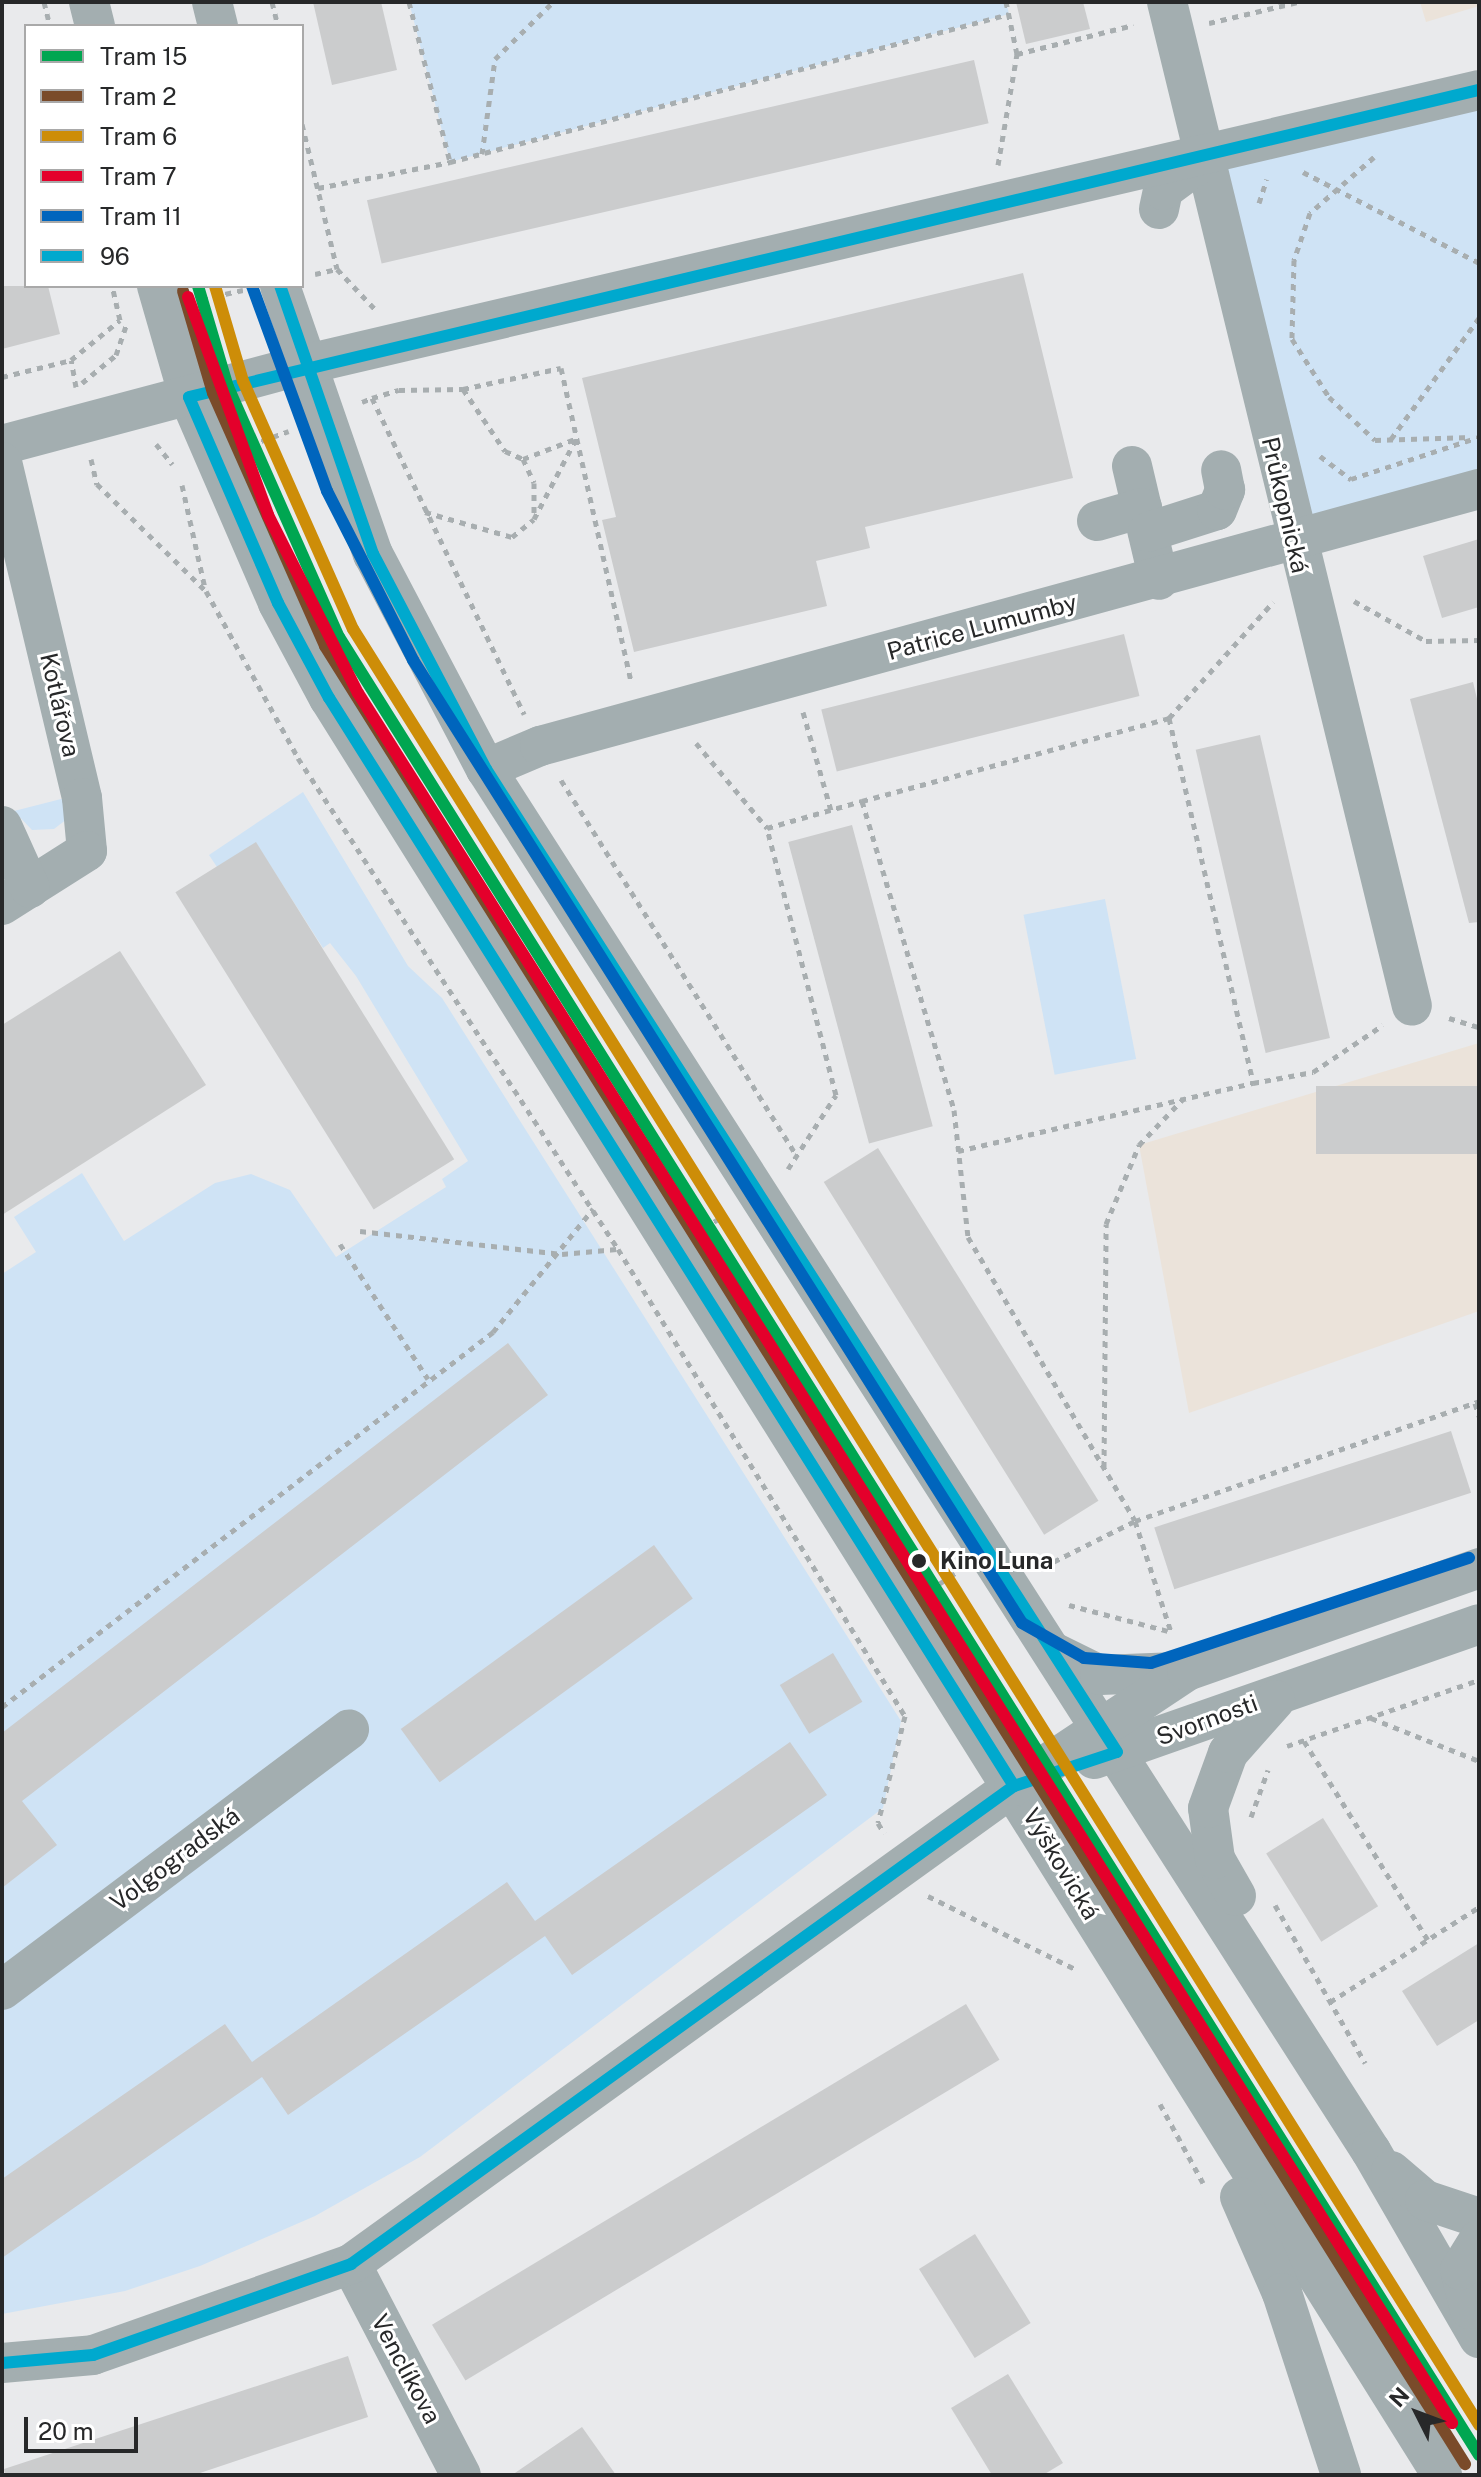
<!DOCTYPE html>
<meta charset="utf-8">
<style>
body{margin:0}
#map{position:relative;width:1481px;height:2477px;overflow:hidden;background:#e9eaec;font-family:"Public Sans",sans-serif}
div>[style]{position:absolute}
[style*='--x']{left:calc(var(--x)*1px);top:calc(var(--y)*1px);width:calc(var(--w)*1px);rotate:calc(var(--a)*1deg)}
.education>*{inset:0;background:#ebe3da}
.green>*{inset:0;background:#cfe3f5;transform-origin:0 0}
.building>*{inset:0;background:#cbcccd;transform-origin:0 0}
.path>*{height:5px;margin-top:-2.5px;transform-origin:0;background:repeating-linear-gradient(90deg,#a8aeb0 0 6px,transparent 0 12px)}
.minor>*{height:40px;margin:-20px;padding:0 20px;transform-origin:20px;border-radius:20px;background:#a3aeb0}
.bus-1>*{height:12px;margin:-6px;padding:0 6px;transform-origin:6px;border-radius:6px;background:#00a9ce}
.tram-1>*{height:12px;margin:-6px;padding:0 6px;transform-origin:6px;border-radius:6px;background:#00a651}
.tram-2>*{height:12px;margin:-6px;padding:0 6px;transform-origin:6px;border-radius:6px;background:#7a4b2a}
.tram-3>*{height:12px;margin:-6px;padding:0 6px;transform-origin:6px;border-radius:6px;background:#cd8d08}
.tram-4>*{height:12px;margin:-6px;padding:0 6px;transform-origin:6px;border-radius:6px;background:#e4002b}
.tram-5>*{height:12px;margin:-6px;padding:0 6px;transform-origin:6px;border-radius:6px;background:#0065bd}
.dots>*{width:22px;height:22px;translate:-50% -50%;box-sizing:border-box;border:4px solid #fff;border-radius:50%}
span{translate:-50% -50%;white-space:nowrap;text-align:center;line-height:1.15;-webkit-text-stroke:6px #fff;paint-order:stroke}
.street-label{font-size:24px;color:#272829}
.stop-label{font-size:24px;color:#272829;font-weight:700}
.left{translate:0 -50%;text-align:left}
.frame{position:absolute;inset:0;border:4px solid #272829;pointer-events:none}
.legend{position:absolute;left:24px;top:24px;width:280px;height:264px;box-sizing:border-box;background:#fff;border:2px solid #a9a9a9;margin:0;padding:10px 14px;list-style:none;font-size:24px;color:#272829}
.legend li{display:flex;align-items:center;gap:16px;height:40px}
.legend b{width:40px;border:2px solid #a9a9a9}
.north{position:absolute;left:1377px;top:2373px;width:80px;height:80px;-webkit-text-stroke:6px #fff;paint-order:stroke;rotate:312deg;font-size:22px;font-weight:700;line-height:32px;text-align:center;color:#272829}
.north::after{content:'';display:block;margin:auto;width:28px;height:36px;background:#272829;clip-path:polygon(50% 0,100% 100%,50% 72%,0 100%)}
.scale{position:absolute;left:24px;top:2417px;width:114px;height:36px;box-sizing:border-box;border:4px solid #272829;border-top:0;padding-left:10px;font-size:24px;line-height:28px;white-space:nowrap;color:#272829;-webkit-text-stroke:6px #fff;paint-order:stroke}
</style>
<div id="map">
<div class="education">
<div style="clip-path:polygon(1420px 2px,1479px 2px,1479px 6px,1426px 22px)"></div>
<div style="clip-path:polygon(1479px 1043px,1479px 1311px,1189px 1413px,1139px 1145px)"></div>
</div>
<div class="green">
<div style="clip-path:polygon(409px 2px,1006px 2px,1009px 14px,450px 162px)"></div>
<div style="clip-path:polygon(1479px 90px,1479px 489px,1294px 544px,1204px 159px)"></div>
<div style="clip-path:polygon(303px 792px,408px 966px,442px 998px,901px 1721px,883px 1808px,420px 2157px,315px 2216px,200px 2266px,125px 2291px,2px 2314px,2px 1274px,36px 1252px,14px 1217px,82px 1173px,124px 1241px,215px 1183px,251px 1174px,290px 1190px,336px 1257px,446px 1187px,442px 1179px,468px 1161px,356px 976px,330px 943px,323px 948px,256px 843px,217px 867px,209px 855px)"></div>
<div style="clip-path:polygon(69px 797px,67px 819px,54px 829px,32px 830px,14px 811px)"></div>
<div style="left:1105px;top:899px;width:163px;height:83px;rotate:79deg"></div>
</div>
<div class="building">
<div style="clip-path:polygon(313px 2px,381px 2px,397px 70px,332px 85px)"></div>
<div style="clip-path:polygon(1016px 2px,1083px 2px,1090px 29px,1026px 44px)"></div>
<div style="left:974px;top:60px;width:65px;height:623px;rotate:77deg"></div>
<div style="clip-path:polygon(1023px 273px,1073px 478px,865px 527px,870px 548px,816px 561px,827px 606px,634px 652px,602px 520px,616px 517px,582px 378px)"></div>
<div style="clip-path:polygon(2px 286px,48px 286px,60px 334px,2px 349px)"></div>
<div style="clip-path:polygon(1479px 539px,1479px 607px,1442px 618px,1423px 556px)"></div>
<div style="left:1124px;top:634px;width:64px;height:312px;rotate:76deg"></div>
<div style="clip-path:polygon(1473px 682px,1479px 707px,1479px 922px,1469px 923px,1410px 699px)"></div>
<div style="left:1260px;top:735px;width:311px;height:66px;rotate:77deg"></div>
<div style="left:852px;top:825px;width:312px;height:66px;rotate:75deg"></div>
<div style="left:256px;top:842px;width:374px;height:95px;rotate:58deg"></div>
<div style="clip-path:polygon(120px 951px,206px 1085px,2px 1215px,2px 1025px)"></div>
<div style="left:1479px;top:1086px;width:68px;height:163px;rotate:90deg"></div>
<div style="left:878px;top:1148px;width:416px;height:64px;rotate:58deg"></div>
<div style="clip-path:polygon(508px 1343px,548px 1395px,22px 1801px,57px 1845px,2px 1888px,2px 1733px)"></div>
<div style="left:1451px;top:1431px;width:65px;height:312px;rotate:72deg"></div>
<div style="left:654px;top:1545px;width:66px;height:313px;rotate:54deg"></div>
<div style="left:833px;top:1653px;width:57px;height:62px;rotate:59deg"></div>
<div style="clip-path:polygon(790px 1742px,827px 1795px,572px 1975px,545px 1936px,288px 2115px,262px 2077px,2px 2258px,2px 2179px,225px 2024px,252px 2062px,507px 1882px,535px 1921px)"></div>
<div style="left:1323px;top:1818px;width:104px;height:67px;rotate:58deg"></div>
<div style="clip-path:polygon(1479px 1943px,1479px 2020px,1437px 2046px,1402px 1991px)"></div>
<div style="left:966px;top:2004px;width:65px;height:623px;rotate:59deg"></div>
<div style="left:975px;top:2234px;width:105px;height:66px;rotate:58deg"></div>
<div style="clip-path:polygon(348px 2356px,368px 2417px,194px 2475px,5px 2475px,4px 2469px)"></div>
<div style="clip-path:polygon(1008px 2374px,1063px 2463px,1043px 2475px,992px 2475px,951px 2408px)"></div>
<div style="clip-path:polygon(582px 2427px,616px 2475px,512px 2475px)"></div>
</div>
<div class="path">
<div style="--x:44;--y:2;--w:25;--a:76"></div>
<div style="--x:272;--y:2;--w:25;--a:76"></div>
<div style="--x:409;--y:2;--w:165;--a:75.6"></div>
<div style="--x:1209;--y:23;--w:91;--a:-13.3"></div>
<div style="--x:1017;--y:54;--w:120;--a:-14"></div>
<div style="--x:302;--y:124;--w:149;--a:76.4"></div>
<div style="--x:337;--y:269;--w:54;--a:46.5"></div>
<div style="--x:482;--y:154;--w:96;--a:-82.2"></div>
<div style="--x:495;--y:59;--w:81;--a:-44.5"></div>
<div style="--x:1374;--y:157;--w:85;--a:138.8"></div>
<div style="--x:1310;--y:213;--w:50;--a:108.8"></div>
<div style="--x:1294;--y:260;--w:79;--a:91.5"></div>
<div style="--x:1292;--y:339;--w:69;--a:57.5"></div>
<div style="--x:1329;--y:397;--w:63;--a:43.1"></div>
<div style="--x:1375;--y:440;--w:96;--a:-1.8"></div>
<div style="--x:998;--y:165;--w:113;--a:-80.3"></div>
<div style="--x:1017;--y:54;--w:53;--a:-101.9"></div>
<div style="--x:1303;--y:172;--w:198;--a:27.3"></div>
<div style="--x:318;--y:188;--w:135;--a:-11.1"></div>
<div style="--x:450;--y:162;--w:578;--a:-14.83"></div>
<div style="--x:1259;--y:203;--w:25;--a:-72"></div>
<div style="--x:315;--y:274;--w:23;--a:-13"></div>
<div style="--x:202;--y:299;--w:42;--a:-12.4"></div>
<div style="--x:2;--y:377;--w:71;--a:-13.8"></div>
<div style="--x:82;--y:383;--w:44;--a:-39.5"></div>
<div style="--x:116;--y:355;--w:31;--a:-71"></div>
<div style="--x:76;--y:387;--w:27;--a:-100"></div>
<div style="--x:71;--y:360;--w:63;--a:-39.2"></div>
<div style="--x:120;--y:320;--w:35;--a:-103"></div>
<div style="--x:463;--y:389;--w:75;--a:55.9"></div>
<div style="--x:505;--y:451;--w:20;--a:24"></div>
<div style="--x:523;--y:459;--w:56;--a:-21"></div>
<div style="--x:399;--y:390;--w:64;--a:-0.9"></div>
<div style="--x:463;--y:389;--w:100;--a:-12.1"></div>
<div style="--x:561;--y:368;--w:322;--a:77.4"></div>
<div style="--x:372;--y:398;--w:28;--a:-17"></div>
<div style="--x:362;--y:402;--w:11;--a:-22"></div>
<div style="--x:372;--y:398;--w:351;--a:64.3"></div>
<div style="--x:1391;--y:439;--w:150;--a:-54"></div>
<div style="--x:156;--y:444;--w:26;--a:51"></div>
<div style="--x:250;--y:445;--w:41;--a:-19.7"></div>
<div style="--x:1320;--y:456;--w:39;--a:37"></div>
<div style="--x:1351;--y:479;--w:135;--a:-18.2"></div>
<div style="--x:91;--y:459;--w:26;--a:77"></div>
<div style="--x:97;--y:484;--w:153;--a:44.5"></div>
<div style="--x:206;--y:591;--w:191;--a:61.1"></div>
<div style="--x:298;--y:758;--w:586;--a:56.91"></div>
<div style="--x:618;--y:1249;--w:548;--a:58.43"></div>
<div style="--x:905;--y:1716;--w:110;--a:104.2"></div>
<div style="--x:878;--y:1823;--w:12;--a:59"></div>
<div style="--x:523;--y:459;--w:26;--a:65"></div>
<div style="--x:534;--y:483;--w:32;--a:90"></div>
<div style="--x:182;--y:485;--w:106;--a:77.4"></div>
<div style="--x:425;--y:512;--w:91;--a:16"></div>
<div style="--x:512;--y:537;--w:28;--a:-39"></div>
<div style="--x:534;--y:519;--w:90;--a:-62.3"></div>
<div style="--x:1354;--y:601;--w:82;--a:29.1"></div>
<div style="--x:1426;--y:641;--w:53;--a:-1.1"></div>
<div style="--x:803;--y:712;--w:102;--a:74.1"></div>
<div style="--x:1169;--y:718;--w:375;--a:77"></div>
<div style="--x:1253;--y:1083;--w:61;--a:-10.4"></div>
<div style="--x:1313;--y:1072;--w:84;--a:-33.9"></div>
<div style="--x:696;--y:743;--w:111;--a:50.1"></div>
<div style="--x:561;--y:780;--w:443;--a:57.9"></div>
<div style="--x:862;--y:801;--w:318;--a:-15.1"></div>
<div style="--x:1169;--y:718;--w:156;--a:-48.1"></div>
<div style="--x:1449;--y:1018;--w:31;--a:17"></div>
<div style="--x:958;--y:1151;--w:303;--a:-13"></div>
<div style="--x:788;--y:1169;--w:88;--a:-57"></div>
<div style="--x:836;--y:1095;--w:276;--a:-104.5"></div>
<div style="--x:767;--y:828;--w:99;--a:-15.9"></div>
<div style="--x:862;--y:801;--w:322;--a:73.4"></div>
<div style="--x:954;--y:1110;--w:128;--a:83.7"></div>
<div style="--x:968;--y:1237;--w:329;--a:59.5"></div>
<div style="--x:1135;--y:1521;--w:117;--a:72"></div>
<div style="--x:704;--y:1228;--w:26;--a:-32"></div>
<div style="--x:360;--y:1231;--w:203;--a:6.5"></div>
<div style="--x:562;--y:1254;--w:55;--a:-5.2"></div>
<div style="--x:340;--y:1244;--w:161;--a:56.9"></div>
<div style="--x:1475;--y:1403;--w:14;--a:73"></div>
<div style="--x:1104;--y:1467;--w:243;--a:-89.5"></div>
<div style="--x:1106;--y:1224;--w:86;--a:-67.3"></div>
<div style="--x:1139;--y:1145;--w:64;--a:-46.3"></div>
<div style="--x:1043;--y:1567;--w:103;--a:-26.6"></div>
<div style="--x:1135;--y:1521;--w:364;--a:-19.2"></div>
<div style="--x:930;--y:1590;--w:30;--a:-34"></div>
<div style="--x:1069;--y:1605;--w:102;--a:14.7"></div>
<div style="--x:2;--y:1707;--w:618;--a:-37.37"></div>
<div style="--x:493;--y:1332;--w:159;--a:-50.9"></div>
<div style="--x:1371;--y:1718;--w:116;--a:21.7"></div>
<div style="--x:1304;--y:1741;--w:234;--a:58.1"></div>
<div style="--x:1287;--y:1746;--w:203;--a:-19"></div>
<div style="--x:1251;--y:1817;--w:50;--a:-70.1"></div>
<div style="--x:928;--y:1896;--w:166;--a:26.4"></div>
<div style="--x:1275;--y:1905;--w:182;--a:60.3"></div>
<div style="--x:1330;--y:2002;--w:177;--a:-32.5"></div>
<div style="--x:1160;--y:2104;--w:90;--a:61.4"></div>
</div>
<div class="minor">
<div style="--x:89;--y:2;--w:25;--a:76"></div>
<div style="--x:212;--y:2;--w:25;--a:76"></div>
<div style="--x:1167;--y:2;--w:1033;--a:76.29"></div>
<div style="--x:1159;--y:209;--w:19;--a:-78"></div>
<div style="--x:1163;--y:190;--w:44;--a:-36.6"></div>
<div style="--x:157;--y:286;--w:116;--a:73.9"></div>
<div style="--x:189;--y:397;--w:224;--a:66.6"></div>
<div style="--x:278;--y:603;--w:108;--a:61.8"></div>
<div style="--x:329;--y:698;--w:2097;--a:57.94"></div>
<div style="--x:280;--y:286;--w:284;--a:70.9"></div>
<div style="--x:373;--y:554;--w:243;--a:62.3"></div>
<div style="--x:486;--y:769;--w:1641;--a:57.37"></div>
<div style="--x:1371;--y:2151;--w:216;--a:60"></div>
<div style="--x:2;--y:445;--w:311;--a:-14.9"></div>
<div style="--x:303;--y:365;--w:1208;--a:-13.16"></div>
<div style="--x:2;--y:462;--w:345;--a:76.6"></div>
<div style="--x:82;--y:798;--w:53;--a:84.6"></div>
<div style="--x:87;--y:851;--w:101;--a:147.6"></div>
<div style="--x:1132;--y:466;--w:117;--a:76.7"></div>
<div style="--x:1097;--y:521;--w:47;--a:-16.1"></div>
<div style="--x:1148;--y:532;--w:72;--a:-17.7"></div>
<div style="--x:1217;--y:510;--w:22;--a:-68"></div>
<div style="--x:1225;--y:490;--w:20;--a:-101"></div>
<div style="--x:486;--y:769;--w:59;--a:-23.1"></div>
<div style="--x:540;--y:746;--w:974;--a:-15.31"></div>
<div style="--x:2;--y:826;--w:68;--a:65.7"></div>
<div style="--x:1053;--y:1652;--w:52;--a:26.1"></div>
<div style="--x:1100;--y:1675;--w:78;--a:-2.2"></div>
<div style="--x:1094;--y:1759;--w:408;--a:-19.3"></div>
<div style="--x:1236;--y:1896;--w:43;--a:-119.6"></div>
<div style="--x:1215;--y:1859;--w:51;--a:-97.8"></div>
<div style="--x:1208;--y:1808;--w:59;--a:-70"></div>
<div style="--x:1228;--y:1753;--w:71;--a:-48.4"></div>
<div style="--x:2;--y:1990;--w:434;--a:-36.9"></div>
<div style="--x:1391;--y:2171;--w:45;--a:40.5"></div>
<div style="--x:1425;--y:2200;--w:57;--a:18.4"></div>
<div style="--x:1240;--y:2197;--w:105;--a:66.4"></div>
<div style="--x:1282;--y:2293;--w:191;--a:72"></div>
<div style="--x:351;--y:2264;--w:238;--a:62.5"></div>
<div style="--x:1470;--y:2309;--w:40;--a:-104.4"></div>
<div style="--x:1460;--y:2270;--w:36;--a:-58"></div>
<div style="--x:2;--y:2363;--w:91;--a:-5"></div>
<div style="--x:93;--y:2355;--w:274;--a:-19.4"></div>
<div style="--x:351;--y:2264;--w:817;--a:-35.79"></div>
<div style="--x:1014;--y:1786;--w:208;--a:-33.6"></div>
<div style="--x:1187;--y:1671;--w:310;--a:-19.4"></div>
</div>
<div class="bus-1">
<div style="--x:1014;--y:1786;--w:1286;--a:-122.19"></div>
<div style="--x:329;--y:698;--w:108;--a:-118.2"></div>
<div style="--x:278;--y:603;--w:224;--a:-113.4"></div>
<div style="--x:189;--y:397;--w:1326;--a:-13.39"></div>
<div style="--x:2;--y:2363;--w:91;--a:-5"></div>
<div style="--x:93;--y:2355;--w:274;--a:-19.4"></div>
<div style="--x:351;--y:2264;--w:817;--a:-35.79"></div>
<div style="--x:1014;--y:1786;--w:108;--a:-18.3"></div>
<div style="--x:1117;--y:1752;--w:1168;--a:-122.7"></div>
<div style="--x:486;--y:769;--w:243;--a:-117.7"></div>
<div style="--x:373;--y:554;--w:284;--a:-109.1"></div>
</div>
<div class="tram-1">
<div style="--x:198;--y:286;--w:105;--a:73.5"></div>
<div style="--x:228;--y:387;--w:274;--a:66.1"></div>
<div style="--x:339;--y:637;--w:2146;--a:57.91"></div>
</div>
<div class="tram-2">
<div style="--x:183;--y:291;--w:106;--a:73.6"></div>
<div style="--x:213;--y:393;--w:277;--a:66.1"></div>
<div style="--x:325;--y:646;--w:2146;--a:57.91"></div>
</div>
<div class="tram-3">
<div style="--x:215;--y:286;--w:99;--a:73.6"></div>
<div style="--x:243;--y:381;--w:271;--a:66.1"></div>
<div style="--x:353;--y:629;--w:2120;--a:57.91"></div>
</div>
<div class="tram-4">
<div style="--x:188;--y:297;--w:232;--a:69.8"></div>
<div style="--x:268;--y:515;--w:199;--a:63.2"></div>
<div style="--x:358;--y:693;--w:2047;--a:57.69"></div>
</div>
<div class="tram-5">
<div style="--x:252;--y:286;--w:218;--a:69.9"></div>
<div style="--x:327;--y:491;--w:190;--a:63"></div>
<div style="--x:413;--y:660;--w:1139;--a:57.69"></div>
<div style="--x:1022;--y:1623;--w:71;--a:29.4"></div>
<div style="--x:1084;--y:1658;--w:67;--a:4.3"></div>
<div style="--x:1151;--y:1663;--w:335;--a:-18.3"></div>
</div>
<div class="dots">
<div style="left:919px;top:1561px;background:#272829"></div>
</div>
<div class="street-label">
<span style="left:1285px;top:505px;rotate:77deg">Průkopnická</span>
<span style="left:982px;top:627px;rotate:-15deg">Patrice Lumumby</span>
<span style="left:60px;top:705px;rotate:77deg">Kotlářova</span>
<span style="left:1207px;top:1720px;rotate:-20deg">Svornosti</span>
<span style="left:175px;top:1859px;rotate:-37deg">Volgogradská</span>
<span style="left:1061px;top:1864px;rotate:59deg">Výškovická</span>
<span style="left:406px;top:2369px;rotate:62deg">Venclíkova</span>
</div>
<div class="stop-label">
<span class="left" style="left:940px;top:1561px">Kino Luna</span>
</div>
<div class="frame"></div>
<ul class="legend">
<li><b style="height:10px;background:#00a651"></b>Tram 15</li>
<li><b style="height:10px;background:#7a4b2a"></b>Tram 2</li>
<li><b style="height:10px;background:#cd8d08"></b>Tram 6</li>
<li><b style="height:10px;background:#e4002b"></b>Tram 7</li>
<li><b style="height:10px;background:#0065bd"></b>Tram 11</li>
<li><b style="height:10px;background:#00a9ce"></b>96</li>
</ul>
<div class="north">N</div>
<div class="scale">20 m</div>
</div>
